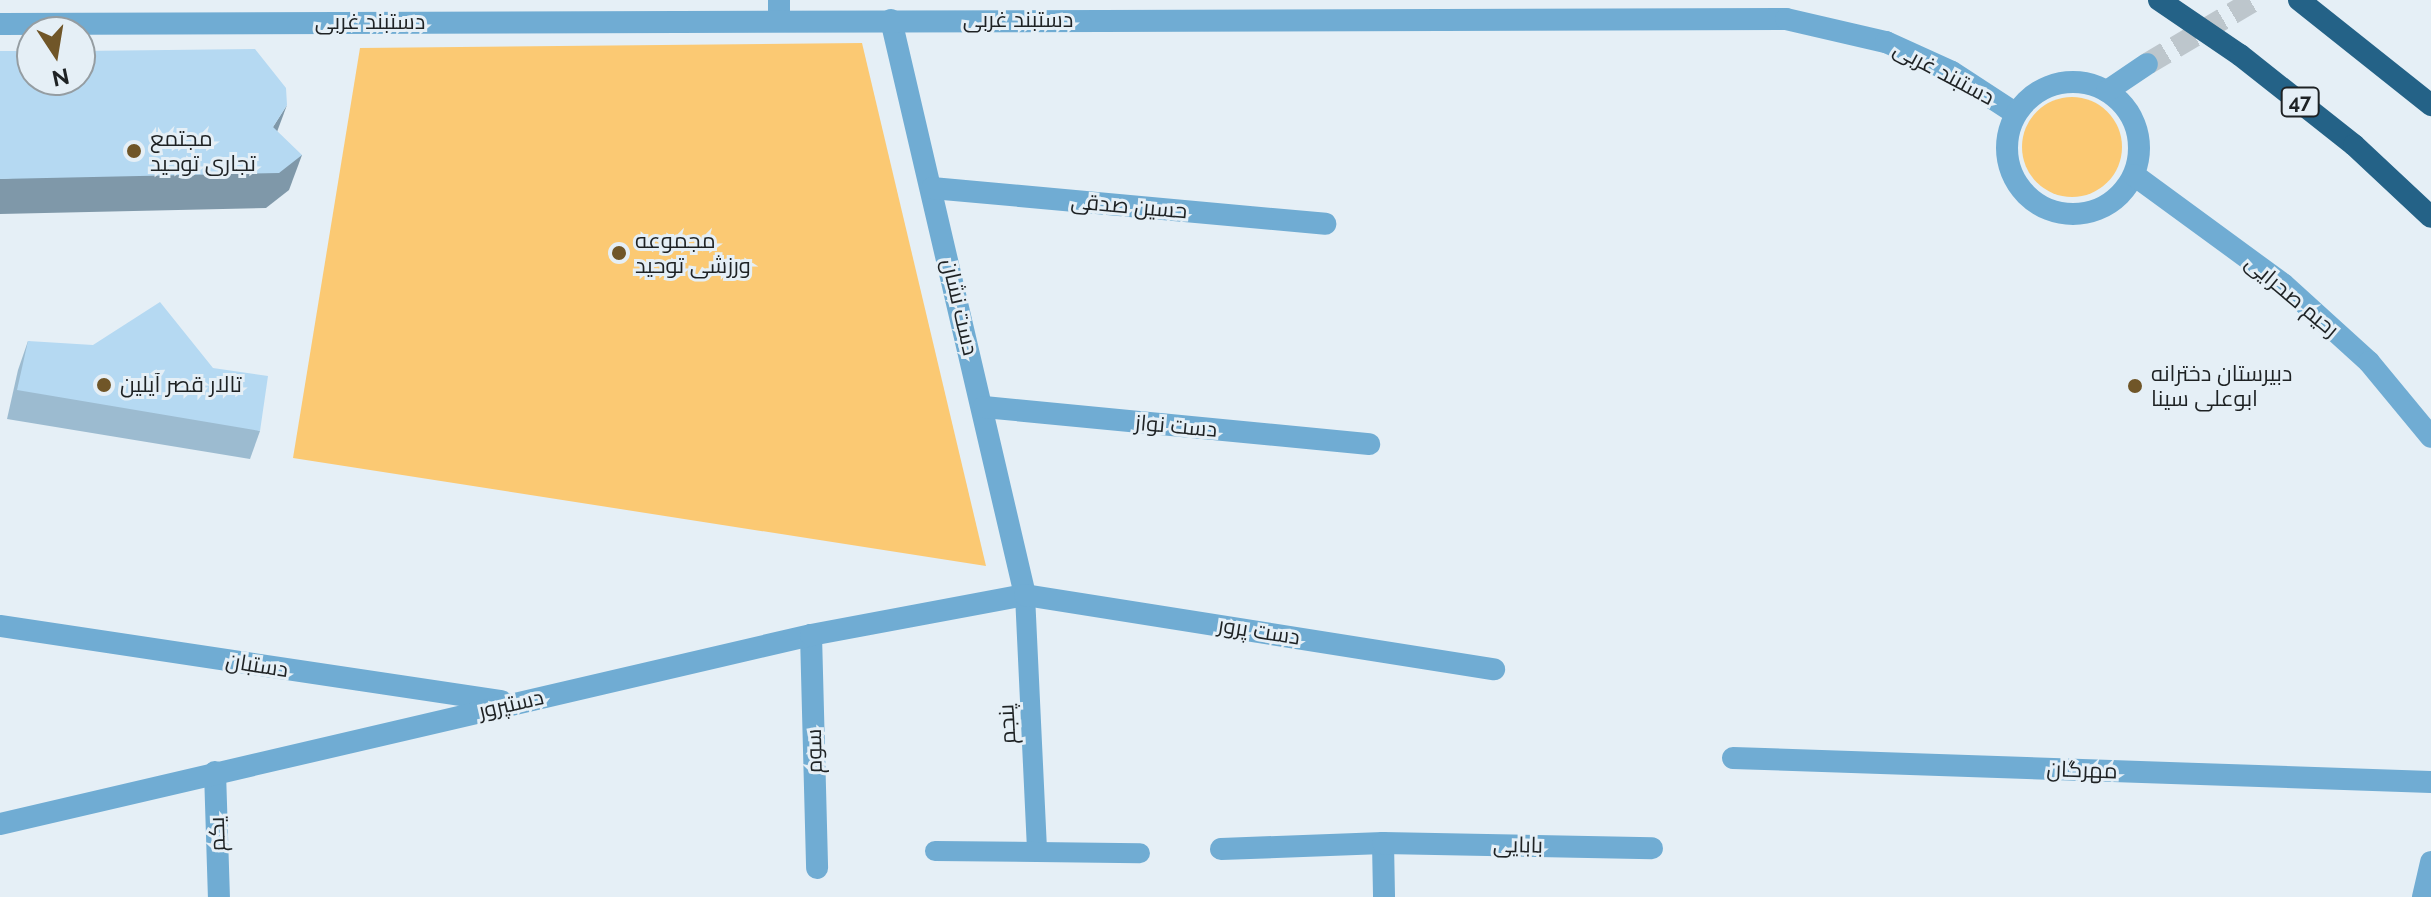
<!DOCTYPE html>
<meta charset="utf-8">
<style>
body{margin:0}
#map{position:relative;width:2431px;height:897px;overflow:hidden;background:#e5eff6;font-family:Raleway,Cairo,sans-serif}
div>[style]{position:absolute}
.green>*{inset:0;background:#fbc973}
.round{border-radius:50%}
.minor-tunnel>*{height:22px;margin-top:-11px;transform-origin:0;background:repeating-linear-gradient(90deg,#bdc6cc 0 22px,transparent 0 33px)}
.service>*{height:20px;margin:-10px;padding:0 10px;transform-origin:10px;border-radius:10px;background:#70acd3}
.minor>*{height:22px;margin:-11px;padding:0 11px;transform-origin:11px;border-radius:11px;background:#70acd3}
.minor>.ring{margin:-11px;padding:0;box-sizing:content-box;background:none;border:22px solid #70acd3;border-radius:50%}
.trunk>*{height:22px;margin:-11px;padding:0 11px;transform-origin:11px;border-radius:11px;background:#246287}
.wall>*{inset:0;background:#9cbbd0}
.shaded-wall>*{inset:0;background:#7f98a9}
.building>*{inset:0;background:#b5d9f2}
.dots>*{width:22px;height:22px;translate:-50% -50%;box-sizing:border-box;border:4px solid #e5eff6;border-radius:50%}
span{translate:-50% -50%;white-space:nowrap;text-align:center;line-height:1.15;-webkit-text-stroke:6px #e5eff6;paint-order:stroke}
.shield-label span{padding:2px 6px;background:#e5eff6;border:2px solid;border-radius:6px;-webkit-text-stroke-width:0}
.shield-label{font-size:20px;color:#1e2224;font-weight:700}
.street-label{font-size:22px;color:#1e2224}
.poi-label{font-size:22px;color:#1e2224}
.left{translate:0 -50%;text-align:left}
.north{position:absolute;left:16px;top:16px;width:80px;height:80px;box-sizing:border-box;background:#e5eff6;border:2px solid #959da2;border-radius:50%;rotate:168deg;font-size:22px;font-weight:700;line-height:32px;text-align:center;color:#1e2224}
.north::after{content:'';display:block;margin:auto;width:28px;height:36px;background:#705628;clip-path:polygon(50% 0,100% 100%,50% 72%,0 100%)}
</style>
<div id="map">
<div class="green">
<div style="clip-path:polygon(862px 43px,986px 566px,293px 458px,360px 48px)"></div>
<div class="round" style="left:2022px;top:97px;width:100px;height:100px"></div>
</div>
<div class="minor-tunnel">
<div style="left:2147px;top:64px;width:126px;rotate:-30.7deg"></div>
</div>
<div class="service">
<div style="left:1025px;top:595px;width:256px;rotate:87.3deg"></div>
<div style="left:935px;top:851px;width:205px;rotate:0.6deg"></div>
</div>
<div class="minor">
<div style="left:891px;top:20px;width:590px;rotate:76.88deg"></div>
<div style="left:779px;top:21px;width:21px;rotate:-90deg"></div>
<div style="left:0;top:24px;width:1786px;rotate:-0.16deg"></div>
<div style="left:1786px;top:19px;width:103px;rotate:13deg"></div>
<div style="left:1886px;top:42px;width:72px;rotate:24.4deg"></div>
<div style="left:1952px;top:72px;width:75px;rotate:33.1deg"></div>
<div class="ring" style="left:2007px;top:82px;width:110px;height:110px"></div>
<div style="left:2107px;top:91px;width:48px;rotate:-34deg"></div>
<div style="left:2134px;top:175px;width:185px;rotate:36.2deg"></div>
<div style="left:2283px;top:284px;width:116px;rotate:42.2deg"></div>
<div style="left:2369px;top:362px;width:97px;rotate:50.4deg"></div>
<div style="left:932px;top:188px;width:395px;rotate:5.2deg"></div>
<div style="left:984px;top:407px;width:387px;rotate:5.5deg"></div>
<div style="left:0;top:626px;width:507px;rotate:8.51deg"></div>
<div style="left:811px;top:635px;width:233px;rotate:88.5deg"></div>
<div style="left:1733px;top:758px;width:698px;rotate:1.97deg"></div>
<div style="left:215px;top:772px;width:125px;rotate:88.2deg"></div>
<div style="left:0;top:824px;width:833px;rotate:-13.12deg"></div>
<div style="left:811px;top:635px;width:218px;rotate:-10.6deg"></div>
<div style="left:1025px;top:595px;width:475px;rotate:9deg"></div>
<div style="left:1383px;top:843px;width:54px;rotate:88.9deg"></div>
<div style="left:1221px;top:849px;width:162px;rotate:-2.1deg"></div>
<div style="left:1383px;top:843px;width:269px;rotate:1.1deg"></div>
<div style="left:2423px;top:897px;width:36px;rotate:-77deg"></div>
</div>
<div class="trunk">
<div style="left:2159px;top:0;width:98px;rotate:34.2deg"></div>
<div style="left:2240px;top:55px;width:145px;rotate:38.3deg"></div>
<div style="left:2354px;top:145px;width:105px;rotate:43.1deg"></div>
<div style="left:2299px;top:0;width:169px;rotate:38.5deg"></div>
</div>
<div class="wall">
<div style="clip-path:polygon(28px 341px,260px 431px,250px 459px,7px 419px,18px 370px)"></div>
</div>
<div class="shaded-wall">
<div style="clip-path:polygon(287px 105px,274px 140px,273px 127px)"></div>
<div style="clip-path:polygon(302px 155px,289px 190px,266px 208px,0 214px,0 179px)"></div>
</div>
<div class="building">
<div style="clip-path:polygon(255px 49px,286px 88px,287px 105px,273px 127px,302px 155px,279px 173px,0 179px,0 51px,32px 51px,32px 80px,80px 80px,80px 51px)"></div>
<div style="clip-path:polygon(160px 302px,213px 368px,268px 376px,260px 431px,17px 390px,28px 341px,93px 345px)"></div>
</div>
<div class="dots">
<div style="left:134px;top:151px;background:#705628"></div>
<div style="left:619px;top:253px;background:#705628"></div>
<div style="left:104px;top:385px;background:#705628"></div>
<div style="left:2135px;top:386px;background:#705628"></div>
</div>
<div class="shield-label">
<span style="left:2300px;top:102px">47</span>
</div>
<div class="street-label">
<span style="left:1018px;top:20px">دستبند غربی</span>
<span style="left:370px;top:22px">دستبند غربی</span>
<span style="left:1944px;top:73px;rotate:28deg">دستبند غربی</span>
<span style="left:1129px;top:206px;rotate:5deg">حسین صدقی</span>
<span style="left:2292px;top:296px;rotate:40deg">رحیم صحرایی</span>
<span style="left:960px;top:307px;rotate:77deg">دست نشان</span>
<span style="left:1176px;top:426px;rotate:5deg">دست نواز</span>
<span style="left:1259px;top:631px;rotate:9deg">دست پرور</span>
<span style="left:257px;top:665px;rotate:9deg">دستبان</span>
<span style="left:511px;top:704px;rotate:-13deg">دستپرور</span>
<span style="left:1007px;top:724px;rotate:-93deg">پنجم</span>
<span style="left:814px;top:751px;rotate:-91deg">سوم</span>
<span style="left:2082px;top:770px;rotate:2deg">مهرگان</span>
<span style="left:217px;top:834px;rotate:-92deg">یکم</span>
<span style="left:1518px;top:845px;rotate:1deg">بابایی</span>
</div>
<div class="poi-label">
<span class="left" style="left:150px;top:151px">مجتمع<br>تجاری توحید</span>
<span class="left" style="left:635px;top:253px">مجموعه<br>ورزشی توحید</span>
<span class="left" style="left:2151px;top:386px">دبیرستان دخترانه<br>ابوعلی سینا</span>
<span class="left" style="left:120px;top:385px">تالار قصر آیلین</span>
</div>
<div class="north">N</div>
</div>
